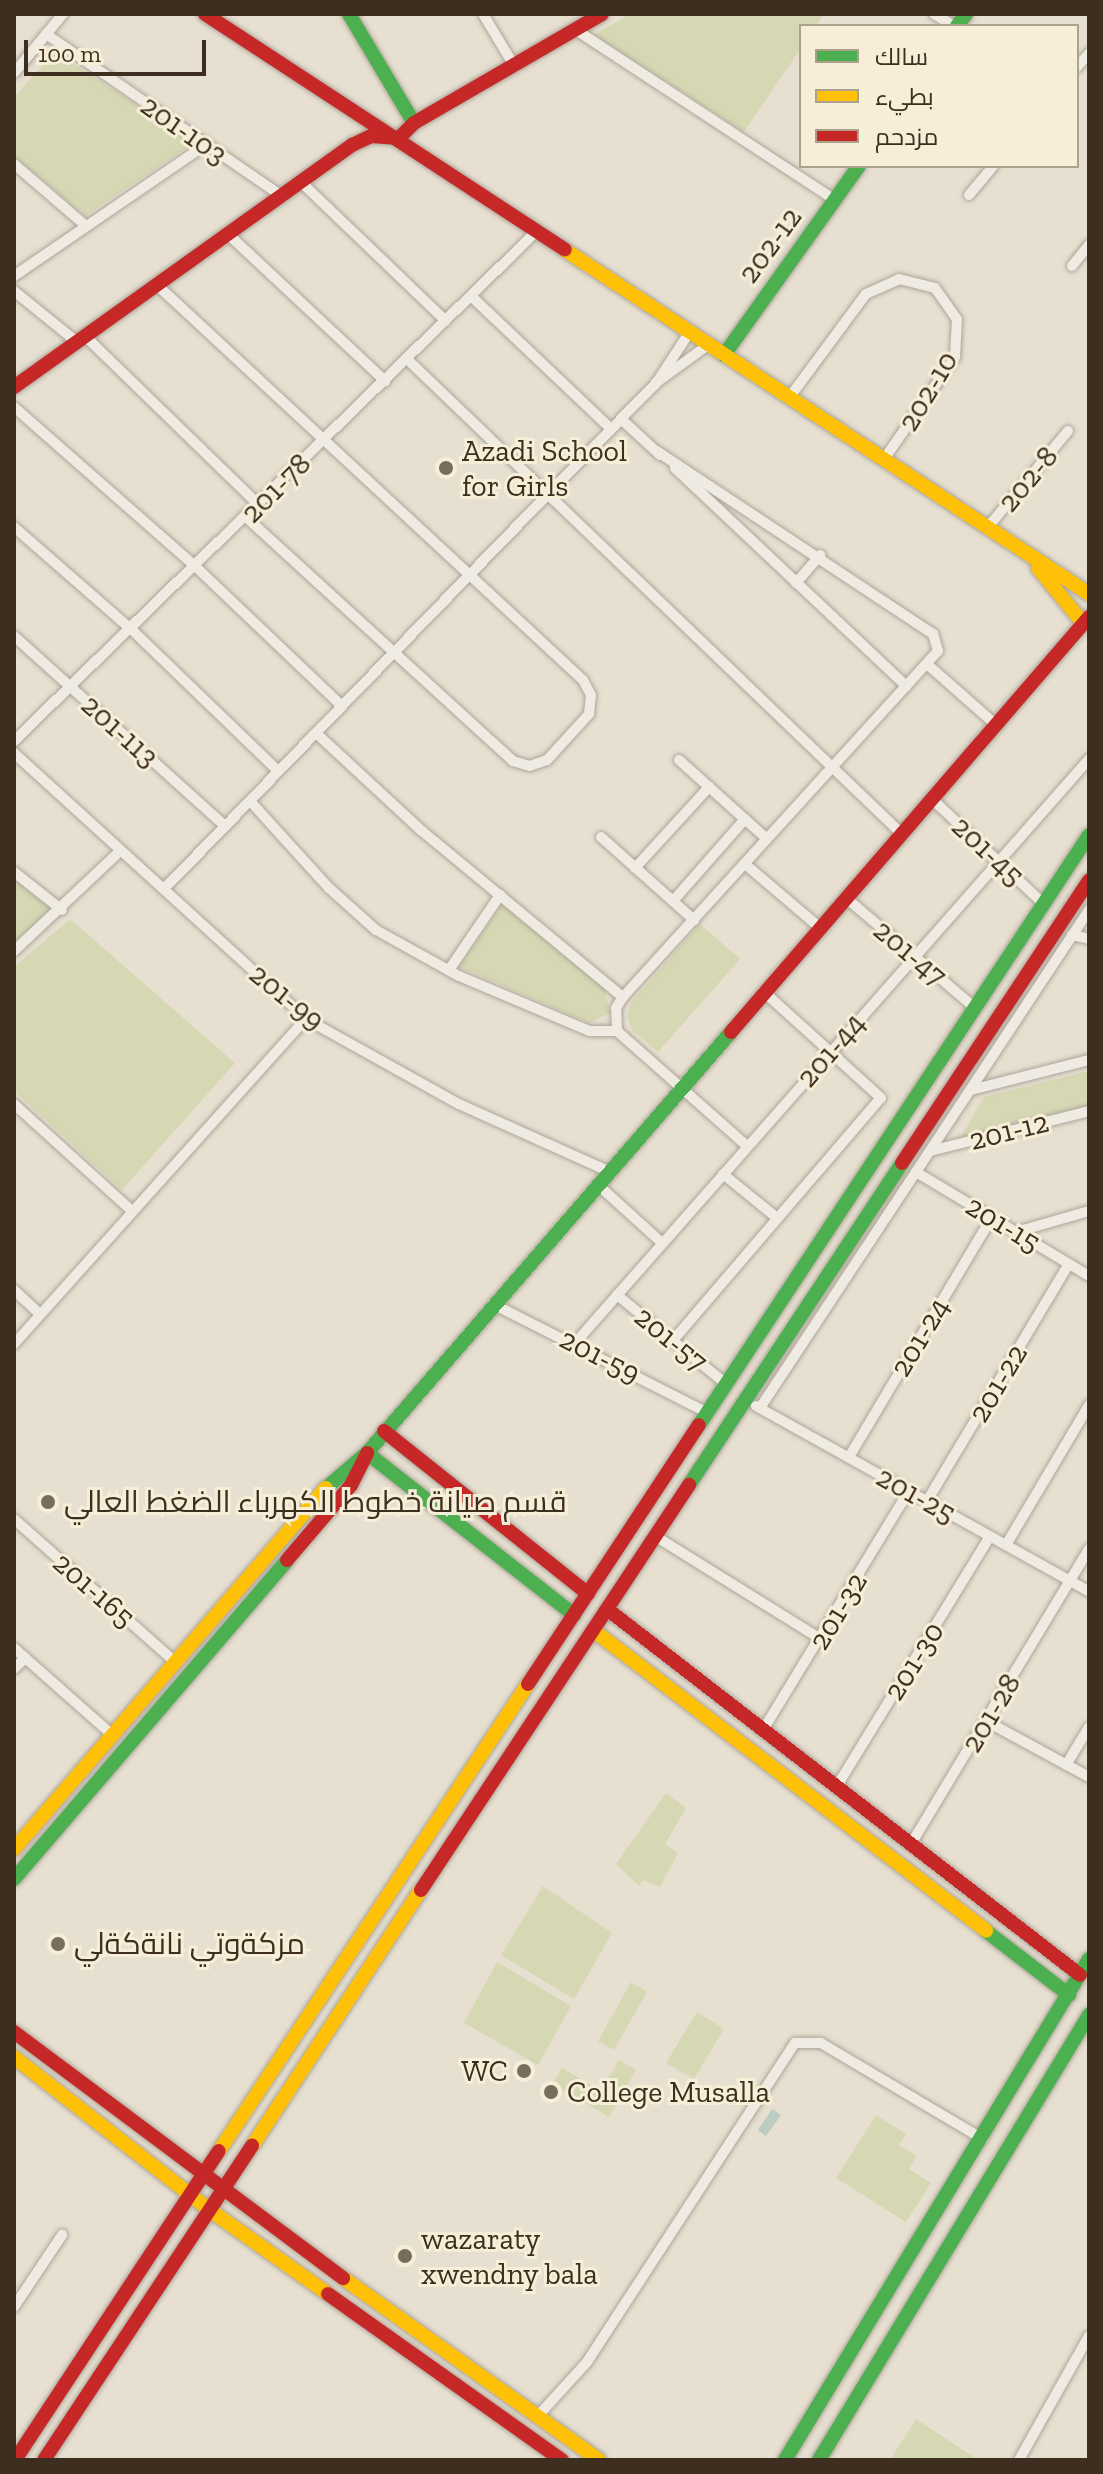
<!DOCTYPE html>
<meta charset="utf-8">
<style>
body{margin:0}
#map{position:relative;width:1103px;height:2474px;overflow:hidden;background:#e7e0d1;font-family:"Zilla Slab",Cairo,serif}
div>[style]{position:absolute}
.green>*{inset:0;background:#d6d7b3}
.water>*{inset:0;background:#bcccc2}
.roads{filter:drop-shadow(0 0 2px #ada599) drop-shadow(0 0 2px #ada599)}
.street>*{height:10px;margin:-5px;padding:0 5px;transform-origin:5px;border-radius:5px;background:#efebe3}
.fast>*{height:14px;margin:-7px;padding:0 7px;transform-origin:7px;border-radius:7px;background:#4caf50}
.slow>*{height:14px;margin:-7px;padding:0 7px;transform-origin:7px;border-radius:7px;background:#ffc107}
.jam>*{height:14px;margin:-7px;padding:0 7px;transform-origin:7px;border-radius:7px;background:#c62828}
.dots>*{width:22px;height:22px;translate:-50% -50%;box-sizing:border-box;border:4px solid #f7eed8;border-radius:50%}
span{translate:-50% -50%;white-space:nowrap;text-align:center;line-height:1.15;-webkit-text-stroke:6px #f7eed8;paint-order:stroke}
.street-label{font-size:30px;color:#3d2e20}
.poi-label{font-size:30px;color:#3d2e20}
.left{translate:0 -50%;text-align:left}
.right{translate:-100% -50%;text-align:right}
.frame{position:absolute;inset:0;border:16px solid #3d2e20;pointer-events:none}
.legend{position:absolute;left:799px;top:24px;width:280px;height:144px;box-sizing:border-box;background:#f7eed8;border:2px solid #ada18e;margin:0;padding:10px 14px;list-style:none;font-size:24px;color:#3d2e20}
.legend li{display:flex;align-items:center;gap:16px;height:40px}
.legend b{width:40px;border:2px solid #ada18e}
.scale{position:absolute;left:24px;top:40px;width:182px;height:36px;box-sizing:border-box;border:4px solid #3d2e20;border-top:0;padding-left:10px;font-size:24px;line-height:28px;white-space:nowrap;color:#3d2e20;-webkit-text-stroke:6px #f7eed8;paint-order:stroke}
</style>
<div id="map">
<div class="green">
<div style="clip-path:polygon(630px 14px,824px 14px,816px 26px,801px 26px,801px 48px,744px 132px,594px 35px)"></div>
<div style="clip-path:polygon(54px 52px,195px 142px,85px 216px,14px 156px,14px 98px)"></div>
<div style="clip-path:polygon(14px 875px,59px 910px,14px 947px)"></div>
<div style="clip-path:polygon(502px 904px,604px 985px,610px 1013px,590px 1023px,459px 967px)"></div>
<div style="clip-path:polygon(70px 919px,235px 1063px,122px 1190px,14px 1091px,14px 967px)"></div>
<div style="clip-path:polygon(700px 924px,740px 959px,658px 1052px,632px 1030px,627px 1016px,632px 1001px)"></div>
<div style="clip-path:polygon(1089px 1071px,1089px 1107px,958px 1141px,984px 1097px)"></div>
<div style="clip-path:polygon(666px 1793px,686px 1808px,665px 1844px,678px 1853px,660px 1887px,643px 1880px,639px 1886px,616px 1864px)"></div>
<div style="clip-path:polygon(543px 1886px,612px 1933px,574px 1999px,501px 1955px)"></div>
<div style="clip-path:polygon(497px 1962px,571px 2006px,538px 2065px,464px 2023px)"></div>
<div style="clip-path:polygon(631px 1982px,647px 1992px,614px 2050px,598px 2041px)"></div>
<div style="clip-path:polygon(697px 2012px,724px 2029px,694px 2079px,666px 2063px)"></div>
<div style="clip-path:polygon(619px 2060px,636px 2070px,609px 2117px,552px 2084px,562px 2068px,601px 2091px)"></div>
<div style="clip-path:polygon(876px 2115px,906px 2134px,899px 2145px,917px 2156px,909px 2169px,931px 2183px,906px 2222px,836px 2178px)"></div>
<div style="clip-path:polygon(916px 2419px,978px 2460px,890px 2460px)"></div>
</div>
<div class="water">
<div style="clip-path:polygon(772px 2109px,781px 2115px,766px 2136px,758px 2130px)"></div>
</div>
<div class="roads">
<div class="street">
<div style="left:483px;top:14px;width:62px;rotate:58.9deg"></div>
<div style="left:934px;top:14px;width:23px;rotate:31deg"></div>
<div style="left:576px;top:30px;width:310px;rotate:33.3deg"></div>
<div style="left:46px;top:34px;width:288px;rotate:34.5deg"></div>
<div style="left:1077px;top:67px;width:18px;rotate:-49deg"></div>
<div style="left:14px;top:73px;width:77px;rotate:-50.3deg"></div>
<div style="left:14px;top:164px;width:95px;rotate:40.7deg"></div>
<div style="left:302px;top:183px;width:199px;rotate:43.8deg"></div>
<div style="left:969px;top:195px;width:38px;rotate:-50deg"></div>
<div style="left:229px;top:235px;width:214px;rotate:43.1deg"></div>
<div style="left:1072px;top:266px;width:27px;rotate:-51deg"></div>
<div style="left:14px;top:276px;width:232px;rotate:-34.4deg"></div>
<div style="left:157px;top:285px;width:581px;rotate:42.84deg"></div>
<div style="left:583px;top:680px;width:17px;rotate:62deg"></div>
<div style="left:591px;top:695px;width:19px;rotate:96deg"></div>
<div style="left:589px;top:714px;width:62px;rotate:132.4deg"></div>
<div style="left:547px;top:760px;width:18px;rotate:161deg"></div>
<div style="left:530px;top:766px;width:18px;rotate:-164deg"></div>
<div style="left:513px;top:761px;width:362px;rotate:-137.6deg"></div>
<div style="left:14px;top:291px;width:81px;rotate:39deg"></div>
<div style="left:471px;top:296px;width:193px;rotate:43.5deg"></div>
<div style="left:85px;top:336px;width:243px;rotate:44.2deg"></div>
<div style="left:407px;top:359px;width:685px;rotate:43.82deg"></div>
<div style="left:657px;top:382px;width:63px;rotate:-36deg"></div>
<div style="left:789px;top:398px;width:129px;rotate:-53.5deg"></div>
<div style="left:866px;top:294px;width:36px;rotate:-24deg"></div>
<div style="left:899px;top:279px;width:37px;rotate:14deg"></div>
<div style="left:935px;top:288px;width:38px;rotate:55deg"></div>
<div style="left:957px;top:319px;width:38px;rotate:93deg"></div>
<div style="left:955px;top:357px;width:124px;rotate:124.8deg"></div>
<div style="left:14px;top:407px;width:242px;rotate:41.3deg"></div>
<div style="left:196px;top:567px;width:202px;rotate:43.6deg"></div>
<div style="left:621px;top:419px;width:53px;rotate:42.7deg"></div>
<div style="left:675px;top:468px;width:318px;rotate:43.3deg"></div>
<div style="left:14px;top:527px;width:155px;rotate:41.1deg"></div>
<div style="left:131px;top:629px;width:204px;rotate:44deg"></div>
<div style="left:988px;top:527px;width:125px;rotate:-50.2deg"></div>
<div style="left:796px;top:583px;width:37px;rotate:-49deg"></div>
<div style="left:14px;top:636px;width:284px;rotate:42deg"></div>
<div style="left:927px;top:664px;width:91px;rotate:41.4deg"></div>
<div style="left:316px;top:733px;width:144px;rotate:42.8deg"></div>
<div style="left:422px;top:831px;width:261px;rotate:39.6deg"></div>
<div style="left:14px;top:741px;width:729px;rotate:-44.28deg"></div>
<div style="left:14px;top:753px;width:395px;rotate:42.3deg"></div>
<div style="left:306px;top:1019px;width:175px;rotate:29.1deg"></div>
<div style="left:459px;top:1104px;width:163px;rotate:24.2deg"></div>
<div style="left:679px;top:760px;width:118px;rotate:41.9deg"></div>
<div style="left:931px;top:798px;width:155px;rotate:43.2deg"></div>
<div style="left:250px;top:801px;width:118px;rotate:47.8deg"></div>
<div style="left:329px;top:888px;width:63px;rotate:41.8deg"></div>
<div style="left:376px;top:930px;width:95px;rotate:29deg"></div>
<div style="left:459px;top:976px;width:142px;rotate:22.8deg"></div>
<div style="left:590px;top:1031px;width:27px"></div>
<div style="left:617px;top:1031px;width:174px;rotate:41.5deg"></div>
<div style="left:601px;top:837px;width:125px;rotate:41.7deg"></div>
<div style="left:745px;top:864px;width:97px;rotate:40.4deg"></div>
<div style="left:635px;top:868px;width:110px;rotate:-47.6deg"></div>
<div style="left:14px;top:872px;width:61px;rotate:38.4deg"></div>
<div style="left:164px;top:889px;width:707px;rotate:-45.8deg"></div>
<div style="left:657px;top:382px;width:59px;rotate:-56.9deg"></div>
<div style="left:845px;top:897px;width:171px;rotate:40.5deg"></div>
<div style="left:673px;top:901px;width:109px;rotate:-48.7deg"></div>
<div style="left:1072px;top:935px;width:17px;rotate:13deg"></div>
<div style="left:14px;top:951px;width:147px;rotate:-43.3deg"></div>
<div style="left:449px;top:970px;width:91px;rotate:-55.8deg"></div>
<div style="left:617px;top:1031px;width:23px;rotate:-92deg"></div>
<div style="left:616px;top:1008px;width:13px;rotate:-58deg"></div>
<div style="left:623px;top:997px;width:468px;rotate:-47.7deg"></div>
<div style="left:938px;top:651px;width:18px;rotate:-106deg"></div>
<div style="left:933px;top:634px;width:332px;rotate:-146.5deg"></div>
<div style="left:971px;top:1090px;width:122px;rotate:-14.3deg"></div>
<div style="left:14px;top:1104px;width:159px;rotate:42.2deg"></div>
<div style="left:930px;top:1151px;width:164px;rotate:-14.1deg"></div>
<div style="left:916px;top:1172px;width:202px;rotate:31deg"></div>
<div style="left:723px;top:1174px;width:70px;rotate:39.2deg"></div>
<div style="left:597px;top:1184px;width:88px;rotate:42.2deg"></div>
<div style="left:1016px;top:1232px;width:76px;rotate:-16deg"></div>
<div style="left:14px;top:1290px;width:35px;rotate:43deg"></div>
<div style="left:617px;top:1295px;width:139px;rotate:39.2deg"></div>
<div style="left:493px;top:1304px;width:239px;rotate:26.9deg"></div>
<div style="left:675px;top:1338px;width:316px;rotate:-49.4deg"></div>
<div style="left:881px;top:1098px;width:159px;rotate:-137.8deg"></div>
<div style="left:576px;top:1342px;width:777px;rotate:-48.65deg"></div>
<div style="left:14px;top:1344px;width:437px;rotate:-48.1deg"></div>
<div style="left:756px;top:1406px;width:381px;rotate:29.1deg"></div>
<div style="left:760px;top:1408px;width:597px;rotate:-56.55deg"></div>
<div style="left:849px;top:1457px;width:279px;rotate:-59.2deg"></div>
<div style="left:927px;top:1501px;width:276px;rotate:-59.1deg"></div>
<div style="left:14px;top:1519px;width:214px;rotate:41.6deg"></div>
<div style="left:655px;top:1536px;width:197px;rotate:31.9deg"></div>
<div style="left:1006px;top:1545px;width:163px;rotate:-59.3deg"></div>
<div style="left:14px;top:1648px;width:128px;rotate:41.5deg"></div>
<div style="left:14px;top:1669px;width:16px;rotate:-45deg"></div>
<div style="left:986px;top:1721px;width:117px;rotate:28.5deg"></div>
<div style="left:763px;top:1730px;width:280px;rotate:-58.6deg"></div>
<div style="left:1066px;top:1765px;width:44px;rotate:-58.8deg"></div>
<div style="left:837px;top:1786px;width:293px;rotate:-58.5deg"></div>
<div style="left:911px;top:1844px;width:345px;rotate:-58.9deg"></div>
<div style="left:14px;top:2307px;width:87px;rotate:-56.3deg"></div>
<div style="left:537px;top:2417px;width:74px;rotate:-47.7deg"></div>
<div style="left:587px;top:2362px;width:381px;rotate:-56.9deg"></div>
<div style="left:795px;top:2043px;width:26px"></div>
<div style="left:821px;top:2043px;width:188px;rotate:30.7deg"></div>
<div style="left:1019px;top:2460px;width:142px;rotate:-60.6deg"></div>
</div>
<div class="fast">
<div style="left:349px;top:14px;width:127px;rotate:59.2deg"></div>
<div style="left:957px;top:26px;width:15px;rotate:-53deg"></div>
<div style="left:724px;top:355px;width:232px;rotate:-54.5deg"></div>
<div style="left:699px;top:1425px;width:707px;rotate:-56.53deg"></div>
<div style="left:367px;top:1453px;width:263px;rotate:38deg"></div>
<div style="left:689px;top:1485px;width:386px;rotate:-56.5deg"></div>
<div style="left:326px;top:1488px;width:54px;rotate:-40.5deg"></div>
<div style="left:367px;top:1453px;width:557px;rotate:-49.15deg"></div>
<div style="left:14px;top:1879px;width:420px;rotate:-49.4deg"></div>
<div style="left:986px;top:1931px;width:105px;rotate:37.6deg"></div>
<div style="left:785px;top:2460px;width:586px;rotate:-58.75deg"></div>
<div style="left:819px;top:2460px;width:521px;rotate:-58.75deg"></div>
</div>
<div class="slow">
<div style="left:565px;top:250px;width:627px;rotate:33.28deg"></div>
<div style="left:1038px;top:568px;width:71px;rotate:50.7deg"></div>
<div style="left:593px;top:1630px;width:495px;rotate:37.4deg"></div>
<div style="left:14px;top:1849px;width:477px;rotate:-49.2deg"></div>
<div style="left:14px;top:2057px;width:245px;rotate:38deg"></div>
<div style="left:207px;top:2208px;width:148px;rotate:35.4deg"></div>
<div style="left:252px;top:2146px;width:307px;rotate:-56.6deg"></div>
<div style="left:219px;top:2151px;width:560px;rotate:-56.51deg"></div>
<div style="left:343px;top:2278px;width:314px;rotate:35.4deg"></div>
</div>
<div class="jam">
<div style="left:205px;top:14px;width:430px;rotate:33.2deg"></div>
<div style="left:14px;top:387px;width:416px;rotate:-35.6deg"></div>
<div style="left:352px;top:145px;width:21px;rotate:-25deg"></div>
<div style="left:371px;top:136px;width:28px;rotate:4deg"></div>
<div style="left:399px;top:138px;width:21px;rotate:-45deg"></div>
<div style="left:414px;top:123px;width:217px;rotate:-30.1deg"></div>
<div style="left:731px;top:1032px;width:548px;rotate:-49.22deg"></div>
<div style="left:902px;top:1163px;width:339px;rotate:-56.5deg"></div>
<div style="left:384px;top:1431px;width:261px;rotate:38.6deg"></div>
<div style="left:287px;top:1560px;width:99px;rotate:-49.5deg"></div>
<div style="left:351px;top:1485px;width:36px;rotate:-63deg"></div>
<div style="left:607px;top:1609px;width:598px;rotate:37.73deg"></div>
<div style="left:528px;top:1684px;width:310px;rotate:-56.6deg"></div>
<div style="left:421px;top:1890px;width:486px;rotate:-56.5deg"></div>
<div style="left:14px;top:2032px;width:411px;rotate:36.8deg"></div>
<div style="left:328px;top:2294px;width:287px;rotate:35.4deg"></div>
<div style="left:15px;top:2460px;width:370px;rotate:-56.6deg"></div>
<div style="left:44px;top:2460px;width:377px;rotate:-56.5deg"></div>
</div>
</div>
<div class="dots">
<div style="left:446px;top:468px;background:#786c5e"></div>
<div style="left:48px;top:1502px;background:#786c5e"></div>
<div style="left:58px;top:1944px;background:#786c5e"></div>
<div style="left:524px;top:2071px;background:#786c5e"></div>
<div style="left:551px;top:2092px;background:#786c5e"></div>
<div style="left:405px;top:2256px;background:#786c5e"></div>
</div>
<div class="street-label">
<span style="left:184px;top:130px;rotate:35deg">201-103</span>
<span style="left:770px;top:245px;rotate:-54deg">202-12</span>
<span style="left:928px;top:391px;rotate:-59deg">202-10</span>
<span style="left:1028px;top:479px;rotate:-50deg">202-8</span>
<span style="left:276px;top:488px;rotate:-45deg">201-78</span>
<span style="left:120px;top:731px;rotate:42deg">201-113</span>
<span style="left:988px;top:851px;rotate:43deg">201-45</span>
<span style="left:910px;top:953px;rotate:40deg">201-47</span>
<span style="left:287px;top:997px;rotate:39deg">201-99</span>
<span style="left:831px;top:1050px;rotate:-49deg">201-44</span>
<span style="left:1009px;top:1131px;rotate:-14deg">201-12</span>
<span style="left:1003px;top:1224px;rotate:31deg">201-15</span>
<span style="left:920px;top:1337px;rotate:-59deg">201-24</span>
<span style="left:671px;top:1339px;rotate:39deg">201-57</span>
<span style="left:600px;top:1356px;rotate:27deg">201-59</span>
<span style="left:998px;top:1383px;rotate:-59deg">201-22</span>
<span style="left:916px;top:1495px;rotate:29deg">201-25</span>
<span style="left:94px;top:1590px;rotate:41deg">201-165</span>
<span style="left:838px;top:1611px;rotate:-59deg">201-32</span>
<span style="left:914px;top:1661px;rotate:-58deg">201-30</span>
<span style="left:991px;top:1713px;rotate:-59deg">201-28</span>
</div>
<div class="poi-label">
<span class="left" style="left:462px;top:468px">Azadi School<br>for Girls</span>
<span class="left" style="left:64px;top:1502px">قسم صيانة خطوط الكهرباء الضغط العالي</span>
<span class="left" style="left:74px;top:1944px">مزكةوتي نانةكةلي</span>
<span class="right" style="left:508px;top:2071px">WC</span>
<span class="left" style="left:567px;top:2092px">College Musalla</span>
<span class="left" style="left:421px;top:2256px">wazaraty<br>xwendny bala</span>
</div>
<div class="frame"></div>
<ul class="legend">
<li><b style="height:10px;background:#4caf50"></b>سالك</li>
<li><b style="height:10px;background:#ffc107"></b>بطيء</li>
<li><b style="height:10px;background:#c62828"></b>مزدحم</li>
</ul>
<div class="scale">100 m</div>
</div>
